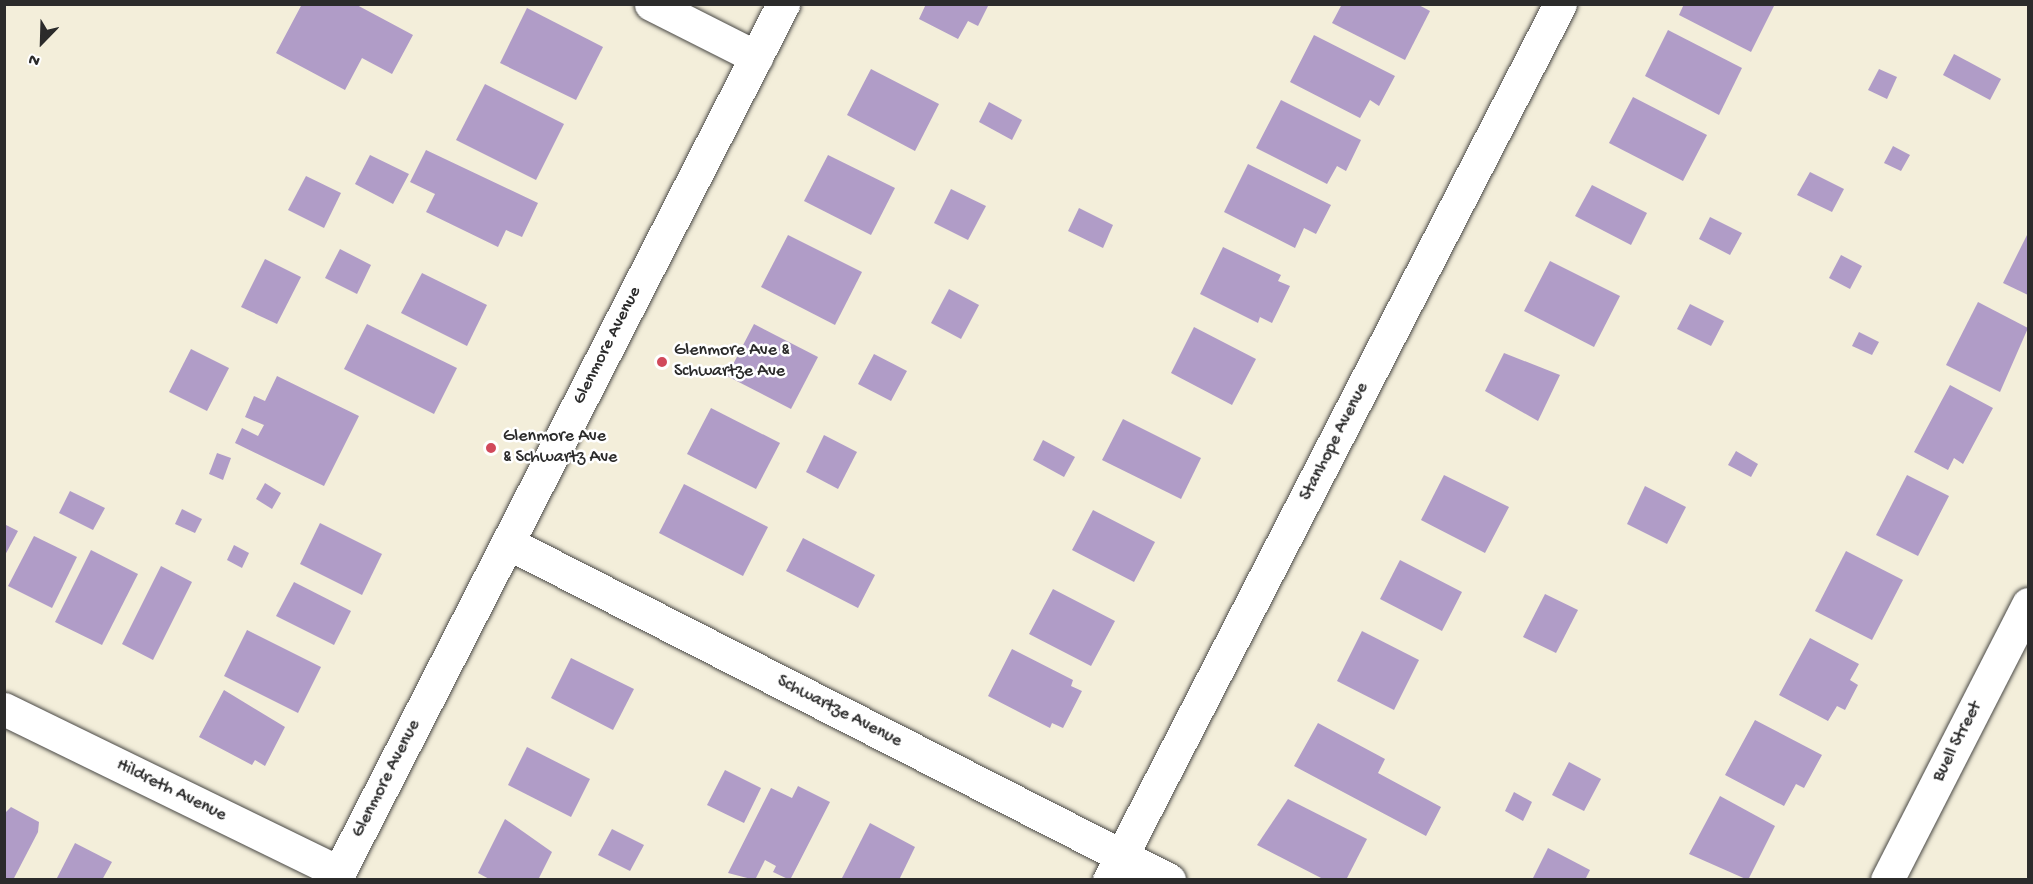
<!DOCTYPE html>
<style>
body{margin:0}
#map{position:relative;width:2033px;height:884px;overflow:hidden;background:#f3eeda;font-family:"Gochi Hand",sans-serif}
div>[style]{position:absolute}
.building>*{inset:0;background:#b09cc7}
.roads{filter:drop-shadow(0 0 2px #494845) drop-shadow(0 0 2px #494845)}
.minor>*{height:33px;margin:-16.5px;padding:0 16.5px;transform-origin:16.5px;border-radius:16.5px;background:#fff}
.tertiary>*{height:33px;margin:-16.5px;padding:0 16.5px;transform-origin:16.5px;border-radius:16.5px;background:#fff}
.dots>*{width:16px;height:16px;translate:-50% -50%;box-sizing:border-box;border:3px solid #fff;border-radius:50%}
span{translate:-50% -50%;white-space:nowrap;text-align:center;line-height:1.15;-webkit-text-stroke:5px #fff;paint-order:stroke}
.street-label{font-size:18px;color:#2b2b2b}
.poi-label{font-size:18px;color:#2b2b2b}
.left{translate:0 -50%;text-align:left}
.frame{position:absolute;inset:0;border:6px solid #2b2b2b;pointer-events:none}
.north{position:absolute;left:12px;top:12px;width:60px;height:60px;-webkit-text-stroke:4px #fff;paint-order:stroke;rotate:203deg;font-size:16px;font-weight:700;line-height:24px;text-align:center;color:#2b2b2b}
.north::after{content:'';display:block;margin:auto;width:21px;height:27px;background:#2b2b2b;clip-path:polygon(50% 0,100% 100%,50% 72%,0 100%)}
</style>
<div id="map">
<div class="building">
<div style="clip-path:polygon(302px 4px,355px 4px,413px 35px,392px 74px,362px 58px,345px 90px,276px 53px)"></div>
<div style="clip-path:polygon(926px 4px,989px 4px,978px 26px,968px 21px,958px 39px,919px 19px)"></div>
<div style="clip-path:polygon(1342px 4px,1417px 4px,1430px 11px,1405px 60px,1332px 23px)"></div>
<div style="clip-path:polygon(1684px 4px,1775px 4px,1751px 52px,1679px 15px)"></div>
<div style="clip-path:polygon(527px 8px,603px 47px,576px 100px,500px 63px)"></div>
<div style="clip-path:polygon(1668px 30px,1742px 68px,1719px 115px,1645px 76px)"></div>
<div style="clip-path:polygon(1314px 35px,1395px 76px,1379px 106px,1370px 100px,1360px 118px,1290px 82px)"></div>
<div style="clip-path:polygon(1954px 54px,2001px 79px,1990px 100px,1943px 75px)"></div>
<div style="clip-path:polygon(871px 69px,939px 104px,915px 151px,847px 115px)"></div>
<div style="clip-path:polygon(1879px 69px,1897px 77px,1887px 99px,1868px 90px)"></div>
<div style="clip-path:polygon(485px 84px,564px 124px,536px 180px,456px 140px)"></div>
<div style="clip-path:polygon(1633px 97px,1707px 135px,1683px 181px,1609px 143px)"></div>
<div style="clip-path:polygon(1281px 100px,1361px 140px,1346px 171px,1337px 166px,1327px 184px,1256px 148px)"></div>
<div style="clip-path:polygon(989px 102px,1022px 120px,1012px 140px,979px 122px)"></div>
<div style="clip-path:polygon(1893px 146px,1910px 155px,1901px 171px,1884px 163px)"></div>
<div style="clip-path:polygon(426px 150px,538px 203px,522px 237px,506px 230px,498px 247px,426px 212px,435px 194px,410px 182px)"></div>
<div style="clip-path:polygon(370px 155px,409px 174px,393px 204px,355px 184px)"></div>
<div style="clip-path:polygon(828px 155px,895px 188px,871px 235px,804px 201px)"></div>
<div style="clip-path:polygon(1248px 164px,1331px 205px,1316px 234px,1304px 228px,1295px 248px,1224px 212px)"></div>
<div style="clip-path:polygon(1810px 172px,1844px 189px,1832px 212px,1797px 195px)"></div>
<div style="clip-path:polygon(306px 176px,341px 193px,324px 228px,288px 210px)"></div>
<div style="clip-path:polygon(1592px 185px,1647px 213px,1631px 245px,1575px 216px)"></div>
<div style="clip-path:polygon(951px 189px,986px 206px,968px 240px,934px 223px)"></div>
<div style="clip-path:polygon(1079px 208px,1113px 225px,1103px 248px,1068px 231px)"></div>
<div style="clip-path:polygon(1710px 217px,1742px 233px,1730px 255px,1699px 239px)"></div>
<div style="clip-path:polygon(2028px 233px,2028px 295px,2003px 283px)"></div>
<div style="clip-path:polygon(788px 235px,862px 272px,835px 325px,761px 287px)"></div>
<div style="clip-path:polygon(1223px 247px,1281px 275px,1278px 281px,1290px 286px,1272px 323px,1260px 317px,1258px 323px,1200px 294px)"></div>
<div style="clip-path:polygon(340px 249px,371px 265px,357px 294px,325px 278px)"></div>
<div style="clip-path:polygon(1841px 255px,1862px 266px,1850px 289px,1829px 278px)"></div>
<div style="clip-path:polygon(265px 259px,301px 277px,277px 324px,241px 307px)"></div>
<div style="clip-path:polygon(1550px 261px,1620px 296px,1594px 347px,1524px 311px)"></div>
<div style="clip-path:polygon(422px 273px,487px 305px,467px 346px,401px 313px)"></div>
<div style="clip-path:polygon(949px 289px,979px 305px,961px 339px,931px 323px)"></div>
<div style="clip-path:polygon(1978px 302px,2028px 328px,2000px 392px,1946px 365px)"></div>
<div style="clip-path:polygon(1690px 304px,1724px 321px,1711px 346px,1677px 329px)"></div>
<div style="clip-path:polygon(367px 324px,457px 368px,434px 414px,344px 369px)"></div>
<div style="clip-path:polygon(754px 324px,818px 357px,791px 409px,727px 376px)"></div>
<div style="clip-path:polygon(1194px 327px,1256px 359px,1232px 405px,1171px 373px)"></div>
<div style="clip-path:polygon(1859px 332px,1879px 342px,1872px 355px,1852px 346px)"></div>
<div style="clip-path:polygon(191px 349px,229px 368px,207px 411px,169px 392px)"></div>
<div style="clip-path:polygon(1504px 353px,1560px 375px,1538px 421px,1485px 391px)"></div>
<div style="clip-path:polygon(874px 354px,907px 371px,891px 401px,858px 384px)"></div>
<div style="clip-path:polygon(277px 376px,359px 416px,324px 486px,235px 443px,242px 428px,258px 436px,264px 425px,245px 417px,254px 396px,265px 401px)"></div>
<div style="clip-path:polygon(1950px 385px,1993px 408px,1963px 464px,1954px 458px,1948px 470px,1914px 452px)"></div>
<div style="clip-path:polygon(711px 408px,780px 443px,756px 489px,687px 454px)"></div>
<div style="clip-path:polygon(1123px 419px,1201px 458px,1181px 499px,1102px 460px)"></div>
<div style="clip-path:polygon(824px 435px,857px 452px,838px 489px,806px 472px)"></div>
<div style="clip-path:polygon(1043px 440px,1075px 457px,1064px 477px,1033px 460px)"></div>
<div style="clip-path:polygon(1736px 451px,1758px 464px,1751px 477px,1728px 465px)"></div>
<div style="clip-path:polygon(217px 453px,231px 458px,223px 480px,209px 474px)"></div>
<div style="clip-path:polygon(1444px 475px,1509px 507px,1485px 553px,1421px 520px)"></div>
<div style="clip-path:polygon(1907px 475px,1949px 496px,1918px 556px,1876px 535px)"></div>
<div style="clip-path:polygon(265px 483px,281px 493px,272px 509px,256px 499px)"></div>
<div style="clip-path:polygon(684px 484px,768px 527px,743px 576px,659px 533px)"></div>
<div style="clip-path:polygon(1645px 486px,1686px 507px,1667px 544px,1627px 524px)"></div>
<div style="clip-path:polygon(70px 491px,105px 508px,93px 530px,59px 513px)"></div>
<div style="clip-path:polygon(182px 509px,202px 519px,195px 533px,175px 524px)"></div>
<div style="clip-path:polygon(1093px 510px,1155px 542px,1134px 582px,1072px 550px)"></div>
<div style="clip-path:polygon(320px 523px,382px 554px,362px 595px,300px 564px)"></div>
<div style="clip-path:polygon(4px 524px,18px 531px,4px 557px)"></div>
<div style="clip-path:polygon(34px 536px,77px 557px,52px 608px,8px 586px)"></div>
<div style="clip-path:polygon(803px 538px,875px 575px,858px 608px,786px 571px)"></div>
<div style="clip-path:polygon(234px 545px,249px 553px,242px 568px,227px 560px)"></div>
<div style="clip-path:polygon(91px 550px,138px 574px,102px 645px,55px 622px)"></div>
<div style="clip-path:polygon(1846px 551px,1903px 580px,1872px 640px,1815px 611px)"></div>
<div style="clip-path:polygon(1400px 560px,1462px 592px,1442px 631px,1380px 599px)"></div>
<div style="clip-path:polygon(161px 566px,192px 582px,153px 660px,122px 644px)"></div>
<div style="clip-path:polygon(294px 582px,351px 611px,334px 645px,276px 616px)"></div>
<div style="clip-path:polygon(1053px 589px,1115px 621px,1091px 666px,1029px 634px)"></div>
<div style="clip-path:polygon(1545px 594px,1578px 610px,1556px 653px,1523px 637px)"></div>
<div style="clip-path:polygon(247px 630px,321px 667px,298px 713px,224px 676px)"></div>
<div style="clip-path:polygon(1362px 631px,1419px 660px,1394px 710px,1337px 681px)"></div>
<div style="clip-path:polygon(1810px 638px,1859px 664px,1850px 680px,1858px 685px,1845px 710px,1837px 706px,1828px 721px,1779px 695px)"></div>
<div style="clip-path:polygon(1012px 649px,1073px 680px,1071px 686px,1082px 691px,1063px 728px,1052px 723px,1050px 728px,988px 696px)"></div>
<div style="clip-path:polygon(571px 658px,634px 689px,613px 730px,551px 698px)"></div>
<div style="clip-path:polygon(224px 690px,285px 727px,265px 766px,255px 760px,252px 765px,199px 737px)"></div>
<div style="clip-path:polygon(1755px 720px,1822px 755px,1804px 788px,1796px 784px,1784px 806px,1725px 775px)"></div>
<div style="clip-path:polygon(1318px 723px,1385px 759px,1378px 773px,1441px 807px,1426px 836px,1294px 766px)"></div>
<div style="clip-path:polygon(527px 747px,590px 779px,571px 817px,508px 785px)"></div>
<div style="clip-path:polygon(1569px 762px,1601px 779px,1584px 811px,1552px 795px)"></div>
<div style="clip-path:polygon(725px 770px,761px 788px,744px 823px,707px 805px)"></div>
<div style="clip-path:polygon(798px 786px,830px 802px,790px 880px,773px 872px,776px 866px,765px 860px,755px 880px,728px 873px,771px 788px,792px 798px)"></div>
<div style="clip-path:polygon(1514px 792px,1532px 802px,1523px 821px,1505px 811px)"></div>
<div style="clip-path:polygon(1720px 796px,1775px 826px,1748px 880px,1689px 854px)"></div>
<div style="clip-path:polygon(1288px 799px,1367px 839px,1346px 880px,1325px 880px,1257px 845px)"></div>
<div style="clip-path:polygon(11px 807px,39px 822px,38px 832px,13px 880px,4px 880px,4px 814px)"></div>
<div style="clip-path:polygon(505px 819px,552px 852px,538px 880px,491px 880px,478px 873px)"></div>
<div style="clip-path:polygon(870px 823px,915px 847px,899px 880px,841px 880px)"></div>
<div style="clip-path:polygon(612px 829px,644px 845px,630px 871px,598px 855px)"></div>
<div style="clip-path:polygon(75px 843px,112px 862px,102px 880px,57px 878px)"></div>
<div style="clip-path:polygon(1548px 848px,1590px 870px,1585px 880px,1532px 880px)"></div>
</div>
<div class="roads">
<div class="minor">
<div style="left:651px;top:4px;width:118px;rotate:26.8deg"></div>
<div style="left:508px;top:543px;width:742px;rotate:27.01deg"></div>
<div style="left:4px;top:709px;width:372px;rotate:26deg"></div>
<div style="left:1109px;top:880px;width:985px;rotate:-62.76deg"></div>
<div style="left:1887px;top:880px;width:310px;rotate:-62.9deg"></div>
</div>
<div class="tertiary">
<div style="left:335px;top:880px;width:984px;rotate:-62.91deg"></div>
</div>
</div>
<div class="dots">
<div style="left:662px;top:362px;background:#d1495b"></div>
<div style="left:491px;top:448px;background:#d1495b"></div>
</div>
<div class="street-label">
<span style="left:608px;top:346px;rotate:-63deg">Glenmore Avenue</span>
<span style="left:1335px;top:442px;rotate:-63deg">Stanhope Avenue</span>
<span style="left:839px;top:712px;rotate:27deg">Schwartze Avenue</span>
<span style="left:1958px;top:742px;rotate:-63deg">Buell Street</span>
<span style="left:387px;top:779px;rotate:-63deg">Glenmore Avenue</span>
<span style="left:171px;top:791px;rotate:26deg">Hildreth Avenue</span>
</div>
<div class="poi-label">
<span class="left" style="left:674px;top:362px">Glenmore Ave &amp;<br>Schwartze Ave</span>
<span class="left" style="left:503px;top:448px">Glenmore Ave<br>&amp; Schwartz Ave</span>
</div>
<div class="frame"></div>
<div class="north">N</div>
</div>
